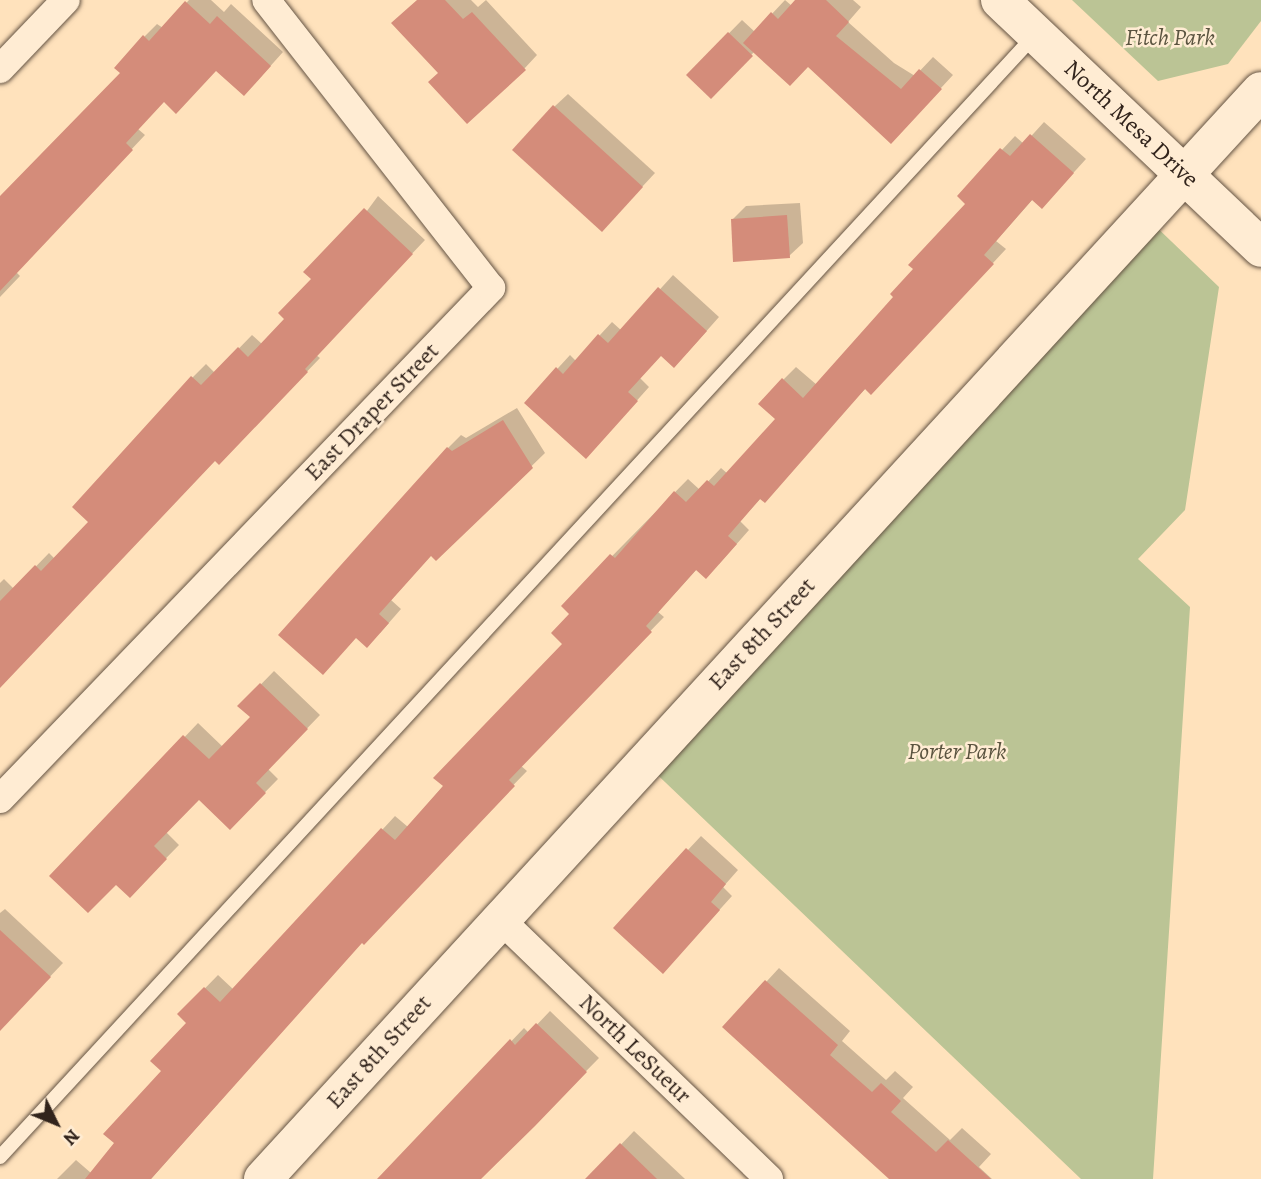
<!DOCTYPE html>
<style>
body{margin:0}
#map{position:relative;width:1261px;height:1179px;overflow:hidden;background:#ffe2bc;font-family:Alegreya,serif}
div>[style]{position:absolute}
.green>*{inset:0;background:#bbc495}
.shadow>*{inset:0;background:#0003}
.building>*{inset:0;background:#d48c7a}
.roads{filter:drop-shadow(0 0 2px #655444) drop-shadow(0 0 2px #655444)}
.lane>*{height:14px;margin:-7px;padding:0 7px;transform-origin:7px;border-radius:7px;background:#ffecd3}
.street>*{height:28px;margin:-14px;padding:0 14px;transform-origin:14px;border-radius:14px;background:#ffecd3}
.secondary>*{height:38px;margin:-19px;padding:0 19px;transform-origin:19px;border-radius:19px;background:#ffecd3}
span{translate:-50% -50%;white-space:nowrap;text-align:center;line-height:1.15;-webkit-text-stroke:5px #ffecd3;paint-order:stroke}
.park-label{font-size:24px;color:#5b5440;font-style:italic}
.street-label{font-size:24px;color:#32241c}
.north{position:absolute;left:21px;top:1088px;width:70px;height:70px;-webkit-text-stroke:5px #ffecd3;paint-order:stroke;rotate:133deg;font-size:19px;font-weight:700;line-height:28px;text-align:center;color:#32241c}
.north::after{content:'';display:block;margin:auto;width:24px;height:32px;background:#32241c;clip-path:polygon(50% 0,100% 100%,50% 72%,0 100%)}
</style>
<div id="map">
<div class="green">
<div style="clip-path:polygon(1072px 0,1261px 0,1261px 21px,1228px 64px,1158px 81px)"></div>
<div style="clip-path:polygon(1148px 219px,1219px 287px,1185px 510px,1138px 559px,1190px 607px,1153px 1179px,1081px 1179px,644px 762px)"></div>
</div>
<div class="shadow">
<div style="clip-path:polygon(189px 0,211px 0,224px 12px,231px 4px,283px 52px,257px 81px,216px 69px,164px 100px,138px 129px,145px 135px,16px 272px,20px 276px,0 297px,0 199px,122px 73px,144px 37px,157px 24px,163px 28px)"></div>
<div style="clip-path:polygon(418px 0,471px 0,478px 7px,486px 0,537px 55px,524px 69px,440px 73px)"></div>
<div style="clip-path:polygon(785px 0,792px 6px,797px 0,853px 0,861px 7px,848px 22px,894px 63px,915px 76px,933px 57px,953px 75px,904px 128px,809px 65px,755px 51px,711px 97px,688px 75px,742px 20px,755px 32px)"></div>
<div style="clip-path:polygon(568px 94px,655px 173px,615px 216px,554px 107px)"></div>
<div style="clip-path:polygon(1044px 122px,1086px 159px,1055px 193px,1033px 199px,996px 241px,1006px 249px,884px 380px,866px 388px,761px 498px,740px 521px,749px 530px,719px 564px,697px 569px,658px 612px,664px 617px,520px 765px,527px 771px,362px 941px,151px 1179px,57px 1179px,76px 1160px,91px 1173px,116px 1143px,164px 1071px,188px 1023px,180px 1014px,218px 975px,234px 990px,395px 816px,408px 827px,565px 644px,571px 614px,563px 606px,688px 479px,700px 490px,721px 468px,728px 474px,778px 418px,783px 380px,796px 367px,817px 385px,895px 297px,968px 204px,959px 196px,1015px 136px,1024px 144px)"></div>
<div style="clip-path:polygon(378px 196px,425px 240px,316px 355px,320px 358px,233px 449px,216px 459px,0 686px,0 583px,4px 579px,14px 589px,49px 553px,55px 559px,91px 522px,192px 378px,206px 364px,215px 373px,252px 335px,262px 344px,287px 319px)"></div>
<div style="clip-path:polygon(800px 203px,803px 243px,789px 256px,733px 219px,746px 206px)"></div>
<div style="clip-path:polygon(673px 275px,719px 317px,687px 353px,662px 354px,640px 378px,649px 387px,599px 443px,526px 403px,570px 355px,576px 361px,612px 322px,622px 331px)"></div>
<div style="clip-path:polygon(517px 408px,545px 453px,436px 559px,431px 555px,391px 600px,401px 609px,380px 633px,357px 636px,448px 448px,461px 435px,466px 438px)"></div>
<div style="clip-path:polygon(274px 671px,320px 715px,268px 769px,278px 779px,230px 828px,199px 798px,166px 832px,179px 845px,130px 895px,116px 883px,52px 876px,198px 723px,223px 747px,252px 717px,240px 706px)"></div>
<div style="clip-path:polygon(701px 836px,738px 870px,723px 887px,732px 896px,676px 958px,615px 928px)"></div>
<div style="clip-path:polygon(5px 909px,63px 963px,0 1029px,0 913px)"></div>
<div style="clip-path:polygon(779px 968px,850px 1031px,842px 1041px,886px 1080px,895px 1071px,913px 1087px,903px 1098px,950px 1140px,962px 1128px,991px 1154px,979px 1167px,992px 1179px,893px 1179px,725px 1027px)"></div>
<div style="clip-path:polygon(550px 1011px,599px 1058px,480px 1179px,380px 1179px,524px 1028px,529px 1033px)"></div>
<div style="clip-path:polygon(634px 1131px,685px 1179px,588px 1179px)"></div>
</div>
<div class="building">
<div style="clip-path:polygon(417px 0,445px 0,463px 19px,472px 12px,526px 70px,467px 124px,428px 82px,438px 73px,391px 23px)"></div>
<div style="clip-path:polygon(795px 0,826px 0,849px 22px,836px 36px,901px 89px,919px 69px,942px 89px,891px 144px,808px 67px,790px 86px,743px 43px,771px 12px,778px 19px)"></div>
<div style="clip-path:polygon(185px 1px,210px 24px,217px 16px,271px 66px,244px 96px,216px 71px,176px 114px,164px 102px,126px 143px,133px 150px,0 291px,0 196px,120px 73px,114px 68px,143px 35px,149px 41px)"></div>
<div style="clip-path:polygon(728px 32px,753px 56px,711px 99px,686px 75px)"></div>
<div style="clip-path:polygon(553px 105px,643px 187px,602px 232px,512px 150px)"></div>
<div style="clip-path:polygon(1030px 134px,1074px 173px,1042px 209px,1032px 200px,984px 255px,994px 264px,871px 395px,865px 389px,765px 503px,760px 499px,728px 536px,737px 544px,706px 579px,696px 570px,646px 626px,652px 632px,509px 780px,515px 786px,364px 945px,362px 943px,151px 1179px,85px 1179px,114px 1143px,103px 1134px,161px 1071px,150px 1061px,186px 1023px,177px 1014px,204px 987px,220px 1002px,381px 828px,395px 840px,443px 786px,433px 778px,562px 644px,551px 633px,569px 614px,561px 606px,610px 554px,615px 558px,674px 491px,686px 502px,707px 480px,714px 486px,775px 419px,758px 404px,782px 378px,803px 398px,893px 297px,890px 294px,913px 269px,908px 265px,965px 204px,957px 196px,1000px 148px,1010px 156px)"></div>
<div style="clip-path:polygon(364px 208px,413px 254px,305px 369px,308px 372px,219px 465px,215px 461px,0 688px,0 601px,35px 565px,41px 571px,88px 522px,72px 507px,191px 376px,201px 385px,238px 347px,248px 357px,284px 319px,278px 313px,311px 279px,303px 272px)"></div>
<div style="clip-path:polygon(787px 215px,790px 258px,733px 262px,731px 219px)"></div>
<div style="clip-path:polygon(658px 287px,707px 331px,674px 368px,661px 356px,628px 392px,638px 401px,586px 459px,524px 403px,556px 367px,563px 374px,598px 334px,608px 343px)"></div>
<div style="clip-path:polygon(503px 420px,533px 468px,436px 561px,431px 556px,379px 614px,389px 623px,367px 648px,356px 638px,323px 675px,278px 635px,447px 447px,452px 451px)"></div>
<div style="clip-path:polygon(260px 683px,308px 729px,256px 783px,266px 793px,230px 830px,199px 800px,154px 846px,167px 859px,130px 898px,116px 885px,88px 913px,49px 876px,183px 735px,209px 759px,250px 717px,237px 706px)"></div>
<div style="clip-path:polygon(686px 848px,726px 884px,711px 902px,720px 910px,663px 974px,613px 928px)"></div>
<div style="clip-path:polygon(0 930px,51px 977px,0 1031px)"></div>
<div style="clip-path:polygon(765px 980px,838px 1045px,830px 1055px,872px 1092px,881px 1083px,901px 1101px,891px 1112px,936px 1152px,948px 1140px,991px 1179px,889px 1179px,722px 1027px)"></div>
<div style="clip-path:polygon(536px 1023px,587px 1072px,535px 1126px,481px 1179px,377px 1179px,510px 1039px,515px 1045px)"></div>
<div style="clip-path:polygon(620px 1143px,657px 1179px,585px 1179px)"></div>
</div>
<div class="roads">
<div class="lane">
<div style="left:0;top:1157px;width:1525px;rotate:-47.31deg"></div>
</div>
<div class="street">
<div style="left:0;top:69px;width:95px;rotate:-46.3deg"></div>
<div style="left:0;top:799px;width:709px;rotate:-46.14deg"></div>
<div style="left:491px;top:288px;width:365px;rotate:-128deg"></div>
<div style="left:500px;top:919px;width:374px;rotate:44deg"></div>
</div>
<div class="secondary">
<div style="left:1000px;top:0;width:360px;rotate:43.5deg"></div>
<div style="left:263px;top:1179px;width:1476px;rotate:-47.47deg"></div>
</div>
</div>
<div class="park-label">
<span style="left:1170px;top:38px">Fitch Park</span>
<span style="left:957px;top:752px">Porter Park</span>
</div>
<div class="street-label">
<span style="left:1131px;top:124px;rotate:43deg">North Mesa Drive</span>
<span style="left:372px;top:412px;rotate:-46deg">East Draper Street</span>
<span style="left:762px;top:634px;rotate:-47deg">East 8th Street</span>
<span style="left:635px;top:1049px;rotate:44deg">North LeSueur</span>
<span style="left:379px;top:1052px;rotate:-48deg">East 8th Street</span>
</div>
<div class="north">N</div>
</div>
